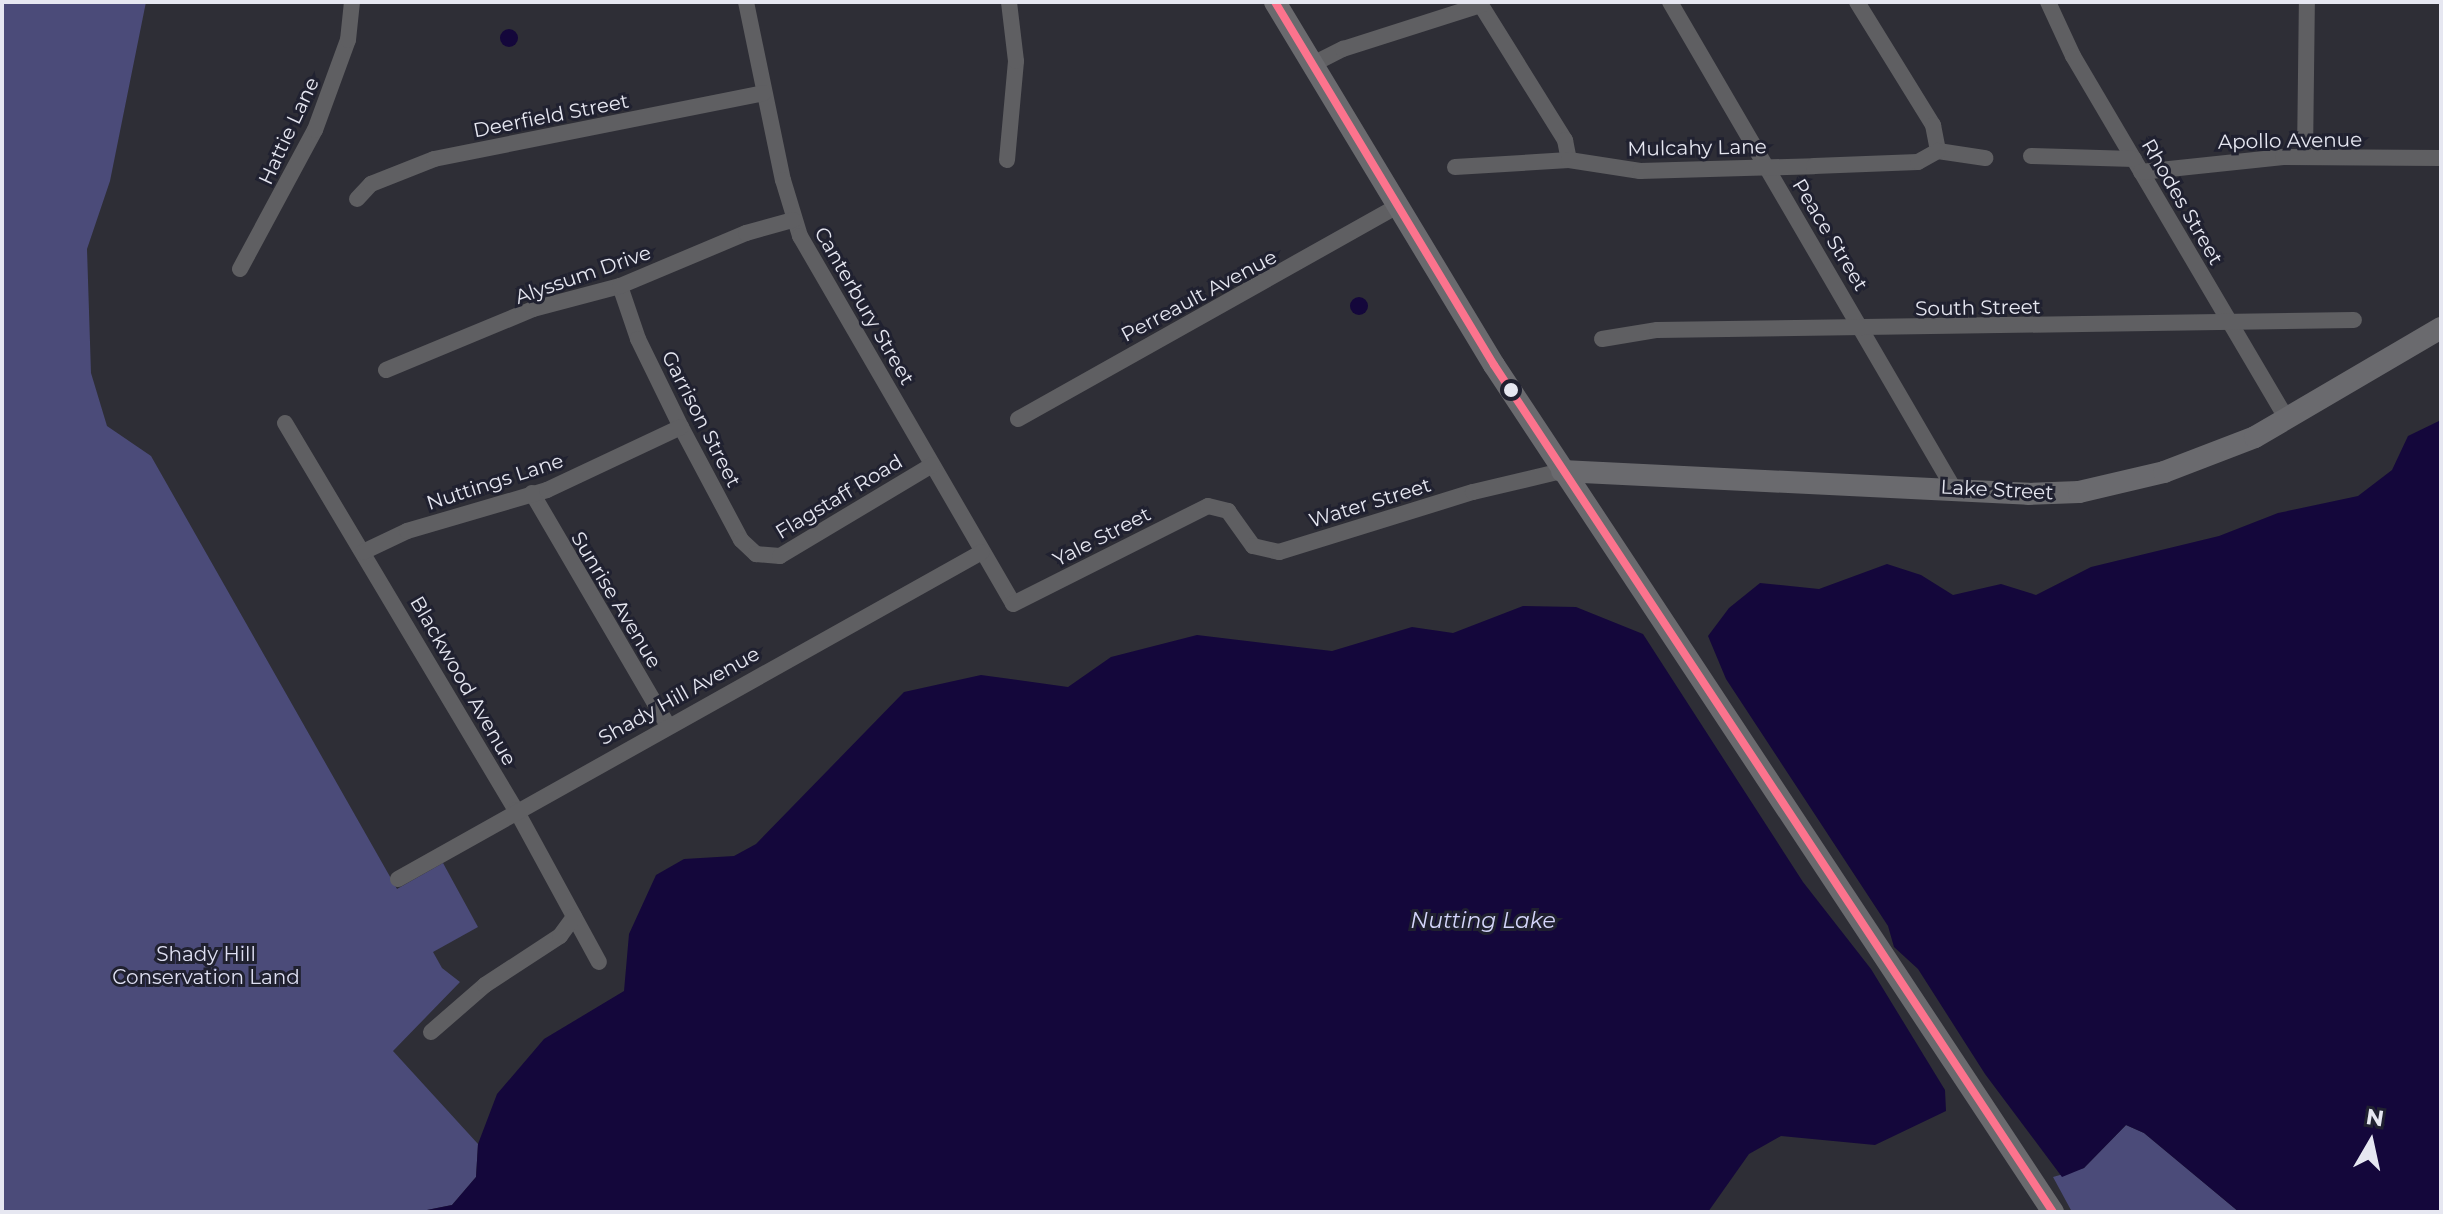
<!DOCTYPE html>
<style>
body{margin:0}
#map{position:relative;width:2443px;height:1214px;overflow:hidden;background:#2e2e36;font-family:Montserrat,sans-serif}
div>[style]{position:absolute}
.green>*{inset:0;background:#4b4b79}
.water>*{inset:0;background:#14073b}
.round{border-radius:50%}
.street>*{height:16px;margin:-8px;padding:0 8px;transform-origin:8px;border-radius:8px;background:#5f5f62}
.secondary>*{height:22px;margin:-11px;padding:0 11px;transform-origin:11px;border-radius:11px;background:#6a6a6e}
.bus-1>*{height:8px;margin:-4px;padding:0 4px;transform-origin:4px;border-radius:4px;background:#fc738d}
.dots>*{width:22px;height:22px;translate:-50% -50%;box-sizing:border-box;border:4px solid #202130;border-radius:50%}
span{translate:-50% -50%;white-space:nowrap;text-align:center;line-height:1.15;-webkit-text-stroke:6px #202130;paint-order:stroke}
.street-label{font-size:20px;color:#e6e7f1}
.park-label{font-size:20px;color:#dedff2}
.water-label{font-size:22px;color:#d4d5fb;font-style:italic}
.frame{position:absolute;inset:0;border:4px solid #e6e7f1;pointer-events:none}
.north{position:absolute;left:2331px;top:1102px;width:80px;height:80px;-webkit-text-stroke:6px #202130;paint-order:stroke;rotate:9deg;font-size:22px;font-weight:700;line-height:32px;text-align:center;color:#e6e7f1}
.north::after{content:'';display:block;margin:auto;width:28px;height:36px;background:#e6e7f1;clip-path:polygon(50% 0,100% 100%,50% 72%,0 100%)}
</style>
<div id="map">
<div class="green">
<div style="clip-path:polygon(2px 2px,146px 2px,110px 181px,87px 249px,91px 373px,107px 426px,151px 456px,397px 889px,443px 863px,478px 927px,433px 952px,442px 968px,460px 982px,393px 1051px,478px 1144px,476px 1177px,452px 1205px,417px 1212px,2px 1212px)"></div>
<div style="clip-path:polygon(2126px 1125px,2144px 1133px,2239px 1212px,2072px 1212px,2053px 1177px,2084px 1168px)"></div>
</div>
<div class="water">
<div class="round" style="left:500px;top:29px;width:18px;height:18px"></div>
<div class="round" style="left:1350px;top:297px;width:18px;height:18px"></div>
<div style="clip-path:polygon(2441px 420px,2441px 1212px,2239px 1212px,2144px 1133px,2126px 1125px,2084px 1168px,2062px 1177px,1985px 1074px,1918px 969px,1894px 947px,1888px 926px,1726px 679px,1708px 636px,1729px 608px,1760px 583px,1819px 589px,1887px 564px,1921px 575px,1953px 595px,2001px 584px,2036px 595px,2091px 567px,2219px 536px,2278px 513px,2358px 496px,2392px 470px,2408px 436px)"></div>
<div style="clip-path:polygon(1523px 606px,1576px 607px,1643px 634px,1803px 882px,1871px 969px,1945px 1090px,1946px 1111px,1875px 1145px,1781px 1136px,1749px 1154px,1708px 1212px,417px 1212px,452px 1205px,476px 1177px,478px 1144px,497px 1094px,544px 1039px,624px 991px,629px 934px,656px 875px,684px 859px,734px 856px,756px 844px,904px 692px,981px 675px,1068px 687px,1111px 657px,1197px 635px,1332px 651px,1412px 627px,1453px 633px)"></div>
</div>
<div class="street">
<div style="left:746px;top:2px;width:182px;rotate:78.3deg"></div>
<div style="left:783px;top:180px;width:59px;rotate:73.1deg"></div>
<div style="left:800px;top:236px;width:425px;rotate:59.9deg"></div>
<div style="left:1013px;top:604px;width:218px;rotate:-26.7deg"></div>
<div style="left:1208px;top:506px;width:21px;rotate:14deg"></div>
<div style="left:1228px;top:511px;width:43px;rotate:54.5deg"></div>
<div style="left:1253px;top:546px;width:27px;rotate:13deg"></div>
<div style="left:1279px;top:552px;width:203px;rotate:-17.2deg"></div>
<div style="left:1473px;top:492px;width:91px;rotate:-13.3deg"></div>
<div style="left:1479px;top:2px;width:163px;rotate:58.1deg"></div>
<div style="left:1565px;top:140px;width:20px;rotate:79deg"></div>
<div style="left:1670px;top:2px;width:564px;rotate:59.75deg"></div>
<div style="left:1857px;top:2px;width:145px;rotate:58.3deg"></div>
<div style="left:1933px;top:125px;width:26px;rotate:79deg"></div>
<div style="left:2048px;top:2px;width:60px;rotate:65.2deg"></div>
<div style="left:2073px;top:56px;width:422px;rotate:59.5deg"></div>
<div style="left:1313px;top:64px;width:34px;rotate:-27deg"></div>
<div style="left:1343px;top:49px;width:145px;rotate:-17.7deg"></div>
<div style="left:1938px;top:151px;width:48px;rotate:8.5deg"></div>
<div style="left:2031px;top:156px;width:103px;rotate:1.7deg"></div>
<div style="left:2305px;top:156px;width:154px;rotate:-89.3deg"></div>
<div style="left:1007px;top:160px;width:99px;rotate:-84.8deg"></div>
<div style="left:1016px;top:61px;width:59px;rotate:-96.8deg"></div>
<div style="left:1455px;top:167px;width:114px;rotate:-3.5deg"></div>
<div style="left:1569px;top:160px;width:72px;rotate:8.8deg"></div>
<div style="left:1640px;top:171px;width:174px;rotate:-1.6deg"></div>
<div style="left:1814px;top:166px;width:104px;rotate:-2.2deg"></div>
<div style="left:1918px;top:162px;width:23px;rotate:-29deg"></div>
<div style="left:2141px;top:172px;width:143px;rotate:-6deg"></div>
<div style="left:2283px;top:157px;width:158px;rotate:0.4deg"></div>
<div style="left:357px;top:199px;width:21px;rotate:-47deg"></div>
<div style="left:371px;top:184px;width:68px;rotate:-21.6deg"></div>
<div style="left:434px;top:159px;width:336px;rotate:-11.3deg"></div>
<div style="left:240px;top:269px;width:158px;rotate:-61.7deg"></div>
<div style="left:315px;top:130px;width:96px;rotate:-69.9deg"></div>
<div style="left:348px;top:40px;width:38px;rotate:-84deg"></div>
<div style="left:620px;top:286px;width:56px;rotate:71.2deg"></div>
<div style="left:638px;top:339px;width:98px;rotate:64deg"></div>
<div style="left:681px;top:427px;width:128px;rotate:62deg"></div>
<div style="left:741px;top:540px;width:21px;rotate:43deg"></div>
<div style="left:756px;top:554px;width:24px;rotate:5deg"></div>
<div style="left:780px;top:556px;width:177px;rotate:-30.9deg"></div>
<div style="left:1602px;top:339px;width:56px;rotate:-9.3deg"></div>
<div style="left:1657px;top:330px;width:697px;rotate:-0.82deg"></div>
<div style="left:386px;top:370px;width:159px;rotate:-22.5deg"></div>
<div style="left:533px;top:309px;width:90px;rotate:-14.8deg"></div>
<div style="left:620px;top:286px;width:137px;rotate:-22.8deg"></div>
<div style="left:746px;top:233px;width:49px;rotate:-15.5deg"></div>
<div style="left:1018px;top:419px;width:435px;rotate:-29.3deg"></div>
<div style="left:285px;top:423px;width:451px;rotate:59.2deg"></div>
<div style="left:516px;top:810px;width:173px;rotate:61.4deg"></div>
<div style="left:532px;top:493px;width:270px;rotate:59.7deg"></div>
<div style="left:363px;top:552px;width:49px;rotate:-25.5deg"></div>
<div style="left:407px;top:531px;width:146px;rotate:-16.3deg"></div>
<div style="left:547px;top:490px;width:148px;rotate:-25.2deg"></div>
<div style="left:398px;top:879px;width:669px;rotate:-29.25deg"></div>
<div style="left:431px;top:1032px;width:72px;rotate:-41deg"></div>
<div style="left:485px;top:985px;width:90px;rotate:-33.2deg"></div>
<div style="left:560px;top:936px;width:24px;rotate:-54deg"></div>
</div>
<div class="secondary">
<div style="left:1275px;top:2px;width:424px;rotate:58.9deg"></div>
<div style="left:1494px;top:365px;width:1015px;rotate:56.58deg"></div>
<div style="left:1562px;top:471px;width:467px;rotate:2.8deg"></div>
<div style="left:2028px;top:494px;width:51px;rotate:-2.2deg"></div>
<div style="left:2079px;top:492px;width:87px;rotate:-13.2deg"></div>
<div style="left:2164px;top:472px;width:97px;rotate:-21deg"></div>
<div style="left:2255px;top:437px;width:216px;rotate:-30.4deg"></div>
</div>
<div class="bus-1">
<div style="left:1275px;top:2px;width:424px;rotate:58.9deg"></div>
<div style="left:1494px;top:365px;width:1015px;rotate:56.58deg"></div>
</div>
<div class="dots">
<div style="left:1511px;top:390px;background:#e6e7f1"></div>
</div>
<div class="street-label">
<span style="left:551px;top:116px;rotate:-11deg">Deerfield Street</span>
<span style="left:289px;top:131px;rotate:-65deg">Hattie Lane</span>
<span style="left:2290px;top:141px;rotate:-1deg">Apollo Avenue</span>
<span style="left:1697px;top:148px;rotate:-1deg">Mulcahy Lane</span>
<span style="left:2182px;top:202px;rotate:60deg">Rhodes Street</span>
<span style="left:1830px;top:235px;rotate:59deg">Peace Street</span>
<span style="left:583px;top:275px;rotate:-19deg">Alyssum Drive</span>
<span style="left:1199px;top:296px;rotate:-28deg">Perreault Avenue</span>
<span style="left:864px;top:306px;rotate:60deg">Canterbury Street</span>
<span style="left:1978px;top:308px;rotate:-1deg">South Street</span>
<span style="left:701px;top:419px;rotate:63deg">Garrison Street</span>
<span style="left:495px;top:482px;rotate:-18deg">Nuttings Lane</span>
<span style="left:1997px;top:490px;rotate:3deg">Lake Street</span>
<span style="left:839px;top:497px;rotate:-31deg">Flagstaff Road</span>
<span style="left:1370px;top:503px;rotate:-17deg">Water Street</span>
<span style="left:1102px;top:537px;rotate:-27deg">Yale Street</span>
<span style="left:616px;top:600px;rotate:59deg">Sunrise Avenue</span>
<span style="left:463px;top:681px;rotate:60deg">Blackwood Avenue</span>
<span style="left:679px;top:696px;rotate:-29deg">Shady Hill Avenue</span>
</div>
<div class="park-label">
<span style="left:206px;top:966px">Shady Hill<br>Conservation Land</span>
</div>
<div class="water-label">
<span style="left:1483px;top:921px">Nutting Lake</span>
</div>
<div class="frame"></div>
<div class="north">N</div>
</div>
